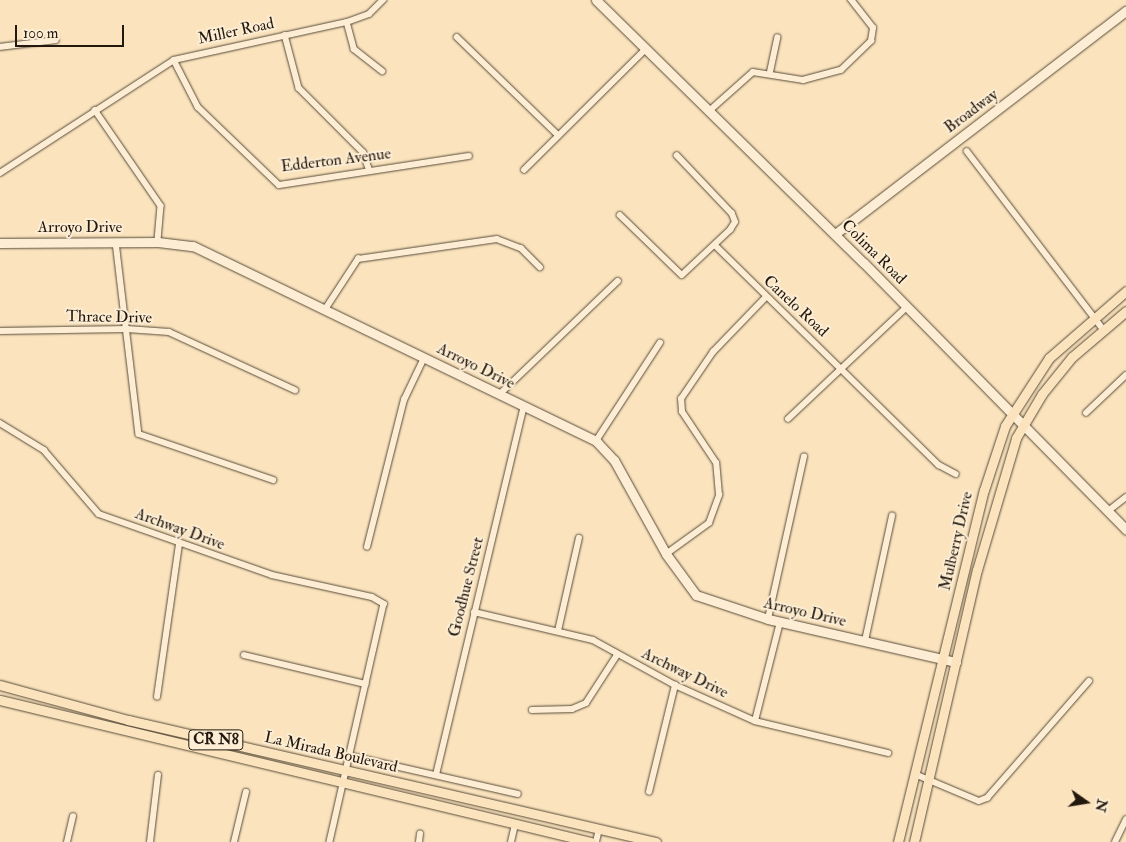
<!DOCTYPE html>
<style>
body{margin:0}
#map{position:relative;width:1126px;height:842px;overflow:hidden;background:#fae3bd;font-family:"IM FELL Double Pica",serif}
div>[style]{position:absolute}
.roads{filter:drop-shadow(0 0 1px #584b39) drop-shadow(0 0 1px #584b39)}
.street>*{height:5.5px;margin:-2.75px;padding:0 2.75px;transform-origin:2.75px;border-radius:2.75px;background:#fcedd4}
.secondary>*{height:9px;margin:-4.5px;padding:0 4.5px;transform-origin:4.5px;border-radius:4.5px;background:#fcedd4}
.primary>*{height:9px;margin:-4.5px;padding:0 4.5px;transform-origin:4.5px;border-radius:4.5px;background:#fae3bd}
span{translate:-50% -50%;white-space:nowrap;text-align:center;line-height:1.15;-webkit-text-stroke:4px #fcedd4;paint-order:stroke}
.shield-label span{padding:1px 4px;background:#fcedd4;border:1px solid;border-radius:4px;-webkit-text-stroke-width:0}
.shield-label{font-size:15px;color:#22180d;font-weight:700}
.street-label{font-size:16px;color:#22180d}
.north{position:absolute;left:1061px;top:777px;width:50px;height:50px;-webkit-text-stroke:4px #fcedd4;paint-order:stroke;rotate:103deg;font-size:14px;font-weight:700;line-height:20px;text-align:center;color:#22180d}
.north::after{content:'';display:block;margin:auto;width:18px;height:22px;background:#22180d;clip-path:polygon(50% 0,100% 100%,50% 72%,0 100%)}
.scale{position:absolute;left:15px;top:25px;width:109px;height:22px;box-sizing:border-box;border:2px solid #22180d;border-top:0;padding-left:6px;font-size:15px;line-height:18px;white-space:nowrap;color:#22180d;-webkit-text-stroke:4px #fcedd4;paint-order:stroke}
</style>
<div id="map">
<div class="roads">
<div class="street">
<div style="left:347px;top:22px;width:28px;rotate:75deg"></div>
<div style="left:354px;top:49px;width:36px;rotate:38deg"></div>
<div style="left:285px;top:35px;width:55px;rotate:75.2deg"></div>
<div style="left:299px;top:88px;width:91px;rotate:45deg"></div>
<div style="left:363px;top:152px;width:20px;rotate:70deg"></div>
<div style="left:457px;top:37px;width:141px;rotate:44.1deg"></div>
<div style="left:0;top:47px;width:56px;rotate:-7.1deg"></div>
<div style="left:174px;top:60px;width:53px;rotate:62.9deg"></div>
<div style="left:198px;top:107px;width:112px;rotate:43.9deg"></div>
<div style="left:279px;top:185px;width:192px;rotate:-8.7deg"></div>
<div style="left:770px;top:72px;width:35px;rotate:-78deg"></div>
<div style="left:95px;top:110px;width:116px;rotate:55.5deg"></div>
<div style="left:161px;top:206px;width:36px;rotate:95deg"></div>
<div style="left:708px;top:112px;width:60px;rotate:-41.6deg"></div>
<div style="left:753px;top:72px;width:51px;rotate:9.1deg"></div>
<div style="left:803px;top:80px;width:39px;rotate:-15deg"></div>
<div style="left:841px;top:70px;width:42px;rotate:-44deg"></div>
<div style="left:871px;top:41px;width:13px;rotate:-81deg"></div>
<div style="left:873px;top:28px;width:36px;rotate:-128deg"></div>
<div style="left:967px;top:151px;width:224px;rotate:52.6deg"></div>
<div style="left:524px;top:170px;width:172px;rotate:-44.8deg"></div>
<div style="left:0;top:173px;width:207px;rotate:-33deg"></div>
<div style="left:174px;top:60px;width:177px;rotate:-12.4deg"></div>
<div style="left:347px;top:22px;width:23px;rotate:-20deg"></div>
<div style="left:369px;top:14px;width:20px;rotate:-45deg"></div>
<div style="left:620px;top:215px;width:86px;rotate:44.1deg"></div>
<div style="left:682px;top:275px;width:66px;rotate:-43.2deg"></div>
<div style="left:730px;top:230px;width:9px;rotate:-58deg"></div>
<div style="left:735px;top:222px;width:9px;rotate:-111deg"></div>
<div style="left:732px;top:214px;width:80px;rotate:-133.5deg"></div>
<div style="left:116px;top:242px;width:193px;rotate:83.2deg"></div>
<div style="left:139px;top:434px;width:142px;rotate:18.9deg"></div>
<div style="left:715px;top:245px;width:314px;rotate:44.5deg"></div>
<div style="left:939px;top:465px;width:19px;rotate:28deg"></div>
<div style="left:326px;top:308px;width:59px;rotate:-56.9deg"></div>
<div style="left:358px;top:259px;width:140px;rotate:-8.2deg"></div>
<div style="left:497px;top:239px;width:26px;rotate:21deg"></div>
<div style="left:521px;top:248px;width:27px;rotate:45deg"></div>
<div style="left:0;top:331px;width:127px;rotate:-0.9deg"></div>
<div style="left:127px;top:329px;width:42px;rotate:4.1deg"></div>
<div style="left:169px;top:332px;width:139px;rotate:24.7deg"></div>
<div style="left:500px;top:394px;width:163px;rotate:-43.8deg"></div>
<div style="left:1086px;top:413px;width:55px;rotate:-43.5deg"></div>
<div style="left:788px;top:419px;width:163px;rotate:-43.3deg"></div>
<div style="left:0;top:423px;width:52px;rotate:31.5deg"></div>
<div style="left:44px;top:450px;width:84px;rotate:49.3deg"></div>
<div style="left:99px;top:514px;width:183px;rotate:19.4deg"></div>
<div style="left:272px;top:575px;width:102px;rotate:12.4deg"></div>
<div style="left:372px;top:597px;width:14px;rotate:30deg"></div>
<div style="left:384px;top:604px;width:244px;rotate:102.8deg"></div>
<div style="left:596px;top:441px;width:117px;rotate:-56.9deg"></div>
<div style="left:1107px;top:512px;width:24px;rotate:-38deg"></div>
<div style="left:367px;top:547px;width:152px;rotate:-75.9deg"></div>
<div style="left:404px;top:400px;width:47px;rotate:-64.5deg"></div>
<div style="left:666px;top:554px;width:53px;rotate:-35.8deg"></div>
<div style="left:709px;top:523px;width:30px;rotate:-70deg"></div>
<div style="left:719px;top:495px;width:32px;rotate:-95deg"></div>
<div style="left:716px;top:463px;width:61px;rotate:-123.7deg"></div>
<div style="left:682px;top:412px;width:13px;rotate:-94deg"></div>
<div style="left:681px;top:399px;width:57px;rotate:-55.8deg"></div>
<div style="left:713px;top:352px;width:76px;rotate:-46.1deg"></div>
<div style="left:474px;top:612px;width:122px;rotate:13.2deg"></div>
<div style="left:593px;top:640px;width:94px;rotate:28.8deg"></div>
<div style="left:675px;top:685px;width:88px;rotate:24.2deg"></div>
<div style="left:755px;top:721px;width:137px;rotate:13.5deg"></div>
<div style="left:768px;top:619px;width:166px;rotate:-77.5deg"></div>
<div style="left:558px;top:631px;width:95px;rotate:-77.3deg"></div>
<div style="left:865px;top:641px;width:128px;rotate:-77.8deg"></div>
<div style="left:244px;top:655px;width:125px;rotate:13.4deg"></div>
<div style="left:157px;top:697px;width:154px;rotate:-81.8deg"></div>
<div style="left:532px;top:710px;width:40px;rotate:-1.4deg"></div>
<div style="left:572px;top:709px;width:15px;rotate:-23deg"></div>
<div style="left:586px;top:703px;width:57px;rotate:-57.1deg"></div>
<div style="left:755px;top:721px;width:102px;rotate:-75.8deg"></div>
<div style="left:351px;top:756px;width:171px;rotate:12.8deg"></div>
<div style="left:915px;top:774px;width:69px;rotate:22.9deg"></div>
<div style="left:979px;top:801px;width:9px;rotate:-21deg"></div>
<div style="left:987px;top:798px;width:155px;rotate:-48.9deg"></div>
<div style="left:436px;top:775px;width:379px;rotate:-76.6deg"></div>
<div style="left:649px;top:792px;width:110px;rotate:-76.3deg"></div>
<div style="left:67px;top:842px;width:26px;rotate:-77deg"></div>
<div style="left:150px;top:842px;width:67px;rotate:-83.2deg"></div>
<div style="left:234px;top:842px;width:51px;rotate:-76.5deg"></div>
<div style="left:419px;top:842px;width:8px;rotate:-83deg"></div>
<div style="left:511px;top:842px;width:18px;rotate:-77deg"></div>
<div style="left:596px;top:842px;width:13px;rotate:-77deg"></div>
<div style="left:1115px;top:842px;width:25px;rotate:-64deg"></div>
</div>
<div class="secondary">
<div style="left:596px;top:0;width:375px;rotate:44.5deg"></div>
<div style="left:864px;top:263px;width:374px;rotate:45.5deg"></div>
<div style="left:835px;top:234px;width:367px;rotate:-37.5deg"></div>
<div style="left:0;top:243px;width:158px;rotate:-0.4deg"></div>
<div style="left:158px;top:242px;width:35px;rotate:7deg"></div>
<div style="left:193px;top:246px;width:448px;rotate:25.8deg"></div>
<div style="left:596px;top:441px;width:26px;rotate:47deg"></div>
<div style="left:614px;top:460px;width:107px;rotate:61deg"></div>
<div style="left:666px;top:554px;width:51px;rotate:53.8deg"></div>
<div style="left:696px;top:595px;width:76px;rotate:18.4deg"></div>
<div style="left:768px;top:619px;width:193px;rotate:12.9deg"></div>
</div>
<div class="primary">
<div style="left:0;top:685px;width:133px;rotate:15.3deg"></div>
<div style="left:128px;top:720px;width:542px;rotate:13.01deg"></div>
<div style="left:0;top:700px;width:608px;rotate:13.51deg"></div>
<div style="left:898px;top:842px;width:362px;rotate:-76.3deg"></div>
<div style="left:984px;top:490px;width:67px;rotate:-71.8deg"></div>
<div style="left:1005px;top:426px;width:81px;rotate:-57.1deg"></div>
<div style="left:1049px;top:358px;width:102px;rotate:-41deg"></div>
<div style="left:914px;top:842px;width:279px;rotate:-77deg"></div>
<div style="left:977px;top:570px;width:138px;rotate:-73.5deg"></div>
<div style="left:1016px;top:438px;width:51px;rotate:-59.4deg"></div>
<div style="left:1042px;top:394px;width:48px;rotate:-51deg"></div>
<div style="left:1072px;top:357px;width:71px;rotate:-40.4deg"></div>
</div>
</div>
<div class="shield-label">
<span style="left:216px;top:740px">CR N8</span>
</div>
<div class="street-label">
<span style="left:236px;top:31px;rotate:-12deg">Miller Road</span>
<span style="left:971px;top:111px;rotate:-37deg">Broadway</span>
<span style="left:336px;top:160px;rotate:-7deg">Edderton Avenue</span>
<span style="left:80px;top:227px">Arroyo Drive</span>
<span style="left:874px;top:252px;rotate:45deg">Colima Road</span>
<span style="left:796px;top:306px;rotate:43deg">Canelo Road</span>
<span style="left:109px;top:317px;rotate:1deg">Thrace Drive</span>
<span style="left:476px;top:366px;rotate:26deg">Arroyo Drive</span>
<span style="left:180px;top:529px;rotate:20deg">Archway Drive</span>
<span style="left:956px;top:541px;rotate:-77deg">Mulberry Drive</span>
<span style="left:466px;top:587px;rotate:-76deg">Goodhue Street</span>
<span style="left:805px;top:612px;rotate:13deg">Arroyo Drive</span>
<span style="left:685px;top:673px;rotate:26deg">Archway Drive</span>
<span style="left:331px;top:752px;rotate:13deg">La Mirada Boulevard</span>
</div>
<div class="north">N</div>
<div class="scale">100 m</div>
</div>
